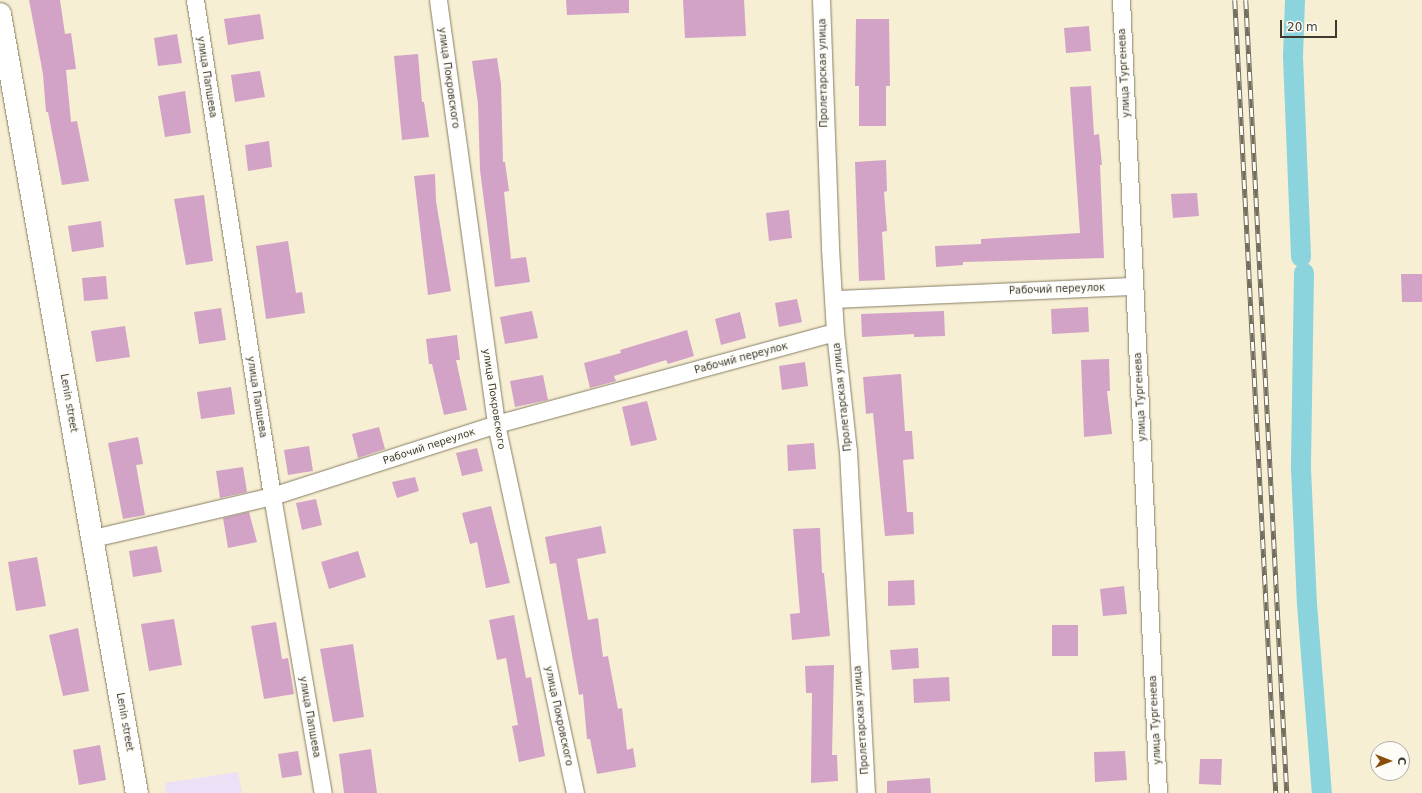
<!DOCTYPE html>
<meta charset="utf-8">
<style>
body{margin:0}
#map{position:relative;width:1422px;height:793px;overflow:hidden;background:#f7efd3;font-family:"DejaVu Sans",sans-serif}
div>[style]{position:absolute}
.commercial>*{inset:0;background:#ebe0f5}
.canal>*{height:20px;margin:-10px;padding:0 10px;transform-origin:10px;border-radius:10px;background:#8bd3dd}
.building>*{inset:0;background:#d2a3c7}
.roads{filter:drop-shadow(0 0 1px #857e64) drop-shadow(0 0 1px #857e64)}
.minor>*{height:17px;margin:-8.5px;padding:0 8.5px;transform-origin:8.5px;border-radius:8.5px;background:#fff}
.secondary>*{height:22px;margin:-11px;padding:0 11px;transform-origin:11px;border-radius:11px;background:#fff}
.rail>*{height:4.5px;margin-top:-2.25px;transform-origin:0;background:repeating-linear-gradient(90deg,#fefcf7 0 9px,#726e5e 0 18px);box-sizing:border-box;border-block:1px solid #726e5e}
span{translate:-50% -50%;white-space:nowrap;text-align:center;line-height:1.15;-webkit-text-stroke:3.5px #fefcf7;paint-order:stroke}
.street-label{font-size:10px;color:#3d3a2f}
.north{position:absolute;left:1370px;top:741px;width:40px;height:40px;box-sizing:border-box;background:#fefcf7;border:1px solid #b1aea7;border-radius:50%;rotate:90deg;font-size:11px;font-weight:700;line-height:16px;text-align:center;color:#3d3a2f}
.north::after{content:'';display:block;margin:auto;width:14px;height:18px;background:#8a4e0b;clip-path:polygon(50% 0,100% 100%,50% 72%,0 100%)}
.scale{position:absolute;left:1280px;top:20px;width:57px;height:18px;box-sizing:border-box;border:2px solid #3d3a2f;border-top:0;padding-left:5px;font-size:12px;line-height:14px;white-space:nowrap;color:#3d3a2f;-webkit-text-stroke:3px #fefcf7;paint-order:stroke}
</style>
<div id="map">
<div class="commercial">
<div style="clip-path:polygon(238px 772px,242px 793px,166px 793px,165px 783px)"></div>
</div>
<div class="canal">
<div style="left:1295px;top:0;width:57px;rotate:92deg"></div>
<div style="left:1293px;top:57px;width:200px;rotate:87.7deg"></div>
<div style="left:1304px;top:273px;width:195px;rotate:90.9deg"></div>
<div style="left:1301px;top:468px;width:136px;rotate:87.5deg"></div>
<div style="left:1307px;top:604px;width:190px;rotate:85.5deg"></div>
</div>
<div class="building">
<div style="clip-path:polygon(29px 0,60px 0,65px 34px,71px 33px,76px 69px,66px 70px,71px 122px,77px 121px,89px 181px,62px 185px,48px 112px,46px 112px,43px 74px)"></div>
<div style="clip-path:polygon(566px 0,629px 0,629px 13px,567px 15px)"></div>
<div style="clip-path:polygon(683px 0,744px 0,746px 36px,685px 38px)"></div>
<div style="clip-path:polygon(260px 14px,264px 39px,228px 45px,224px 19px)"></div>
<div style="clip-path:polygon(856px 19px,889px 19px,890px 86px,886px 86px,886px 126px,859px 126px,859px 86px,855px 86px)"></div>
<div style="clip-path:polygon(1089px 26px,1091px 51px,1066px 53px,1064px 28px)"></div>
<div style="clip-path:polygon(177px 34px,182px 63px,158px 66px,154px 38px)"></div>
<div style="clip-path:polygon(418px 54px,422px 102px,424px 102px,429px 137px,402px 140px,394px 56px)"></div>
<div style="clip-path:polygon(497px 58px,501px 84px,503px 162px,505px 162px,509px 191px,504px 192px,511px 259px,526px 257px,530px 282px,495px 287px,480px 170px,478px 104px,472px 61px)"></div>
<div style="clip-path:polygon(260px 71px,265px 97px,235px 102px,231px 75px)"></div>
<div style="clip-path:polygon(1091px 86px,1094px 135px,1099px 134px,1102px 165px,1100px 165px,1104px 258px,963px 262px,963px 265px,936px 267px,935px 246px,981px 244px,981px 239px,1080px 233px,1070px 87px)"></div>
<div style="clip-path:polygon(185px 91px,191px 133px,165px 137px,158px 96px)"></div>
<div style="clip-path:polygon(269px 141px,272px 167px,248px 171px,245px 145px)"></div>
<div style="clip-path:polygon(886px 160px,887px 191px,884px 192px,887px 231px,882px 232px,885px 280px,859px 281px,855px 162px)"></div>
<div style="clip-path:polygon(435px 174px,436px 201px,451px 291px,428px 295px,414px 176px)"></div>
<div style="clip-path:polygon(1197px 193px,1199px 216px,1173px 218px,1171px 194px)"></div>
<div style="clip-path:polygon(204px 195px,213px 261px,186px 265px,174px 199px)"></div>
<div style="clip-path:polygon(789px 210px,792px 238px,769px 241px,766px 213px)"></div>
<div style="clip-path:polygon(101px 221px,104px 247px,72px 252px,68px 226px)"></div>
<div style="clip-path:polygon(288px 241px,296px 293px,302px 292px,305px 313px,266px 319px,256px 246px)"></div>
<div style="clip-path:polygon(1401px 274px,1422px 274px,1422px 302px,1402px 302px)"></div>
<div style="clip-path:polygon(106px 276px,108px 299px,84px 301px,82px 278px)"></div>
<div style="clip-path:polygon(797px 299px,802px 322px,779px 327px,775px 303px)"></div>
<div style="clip-path:polygon(1088px 307px,1089px 332px,1052px 334px,1051px 309px)"></div>
<div style="clip-path:polygon(221px 308px,226px 340px,199px 344px,194px 312px)"></div>
<div style="clip-path:polygon(532px 311px,538px 338px,505px 344px,500px 317px)"></div>
<div style="clip-path:polygon(944px 311px,945px 336px,914px 337px,914px 334px,862px 337px,861px 314px)"></div>
<div style="clip-path:polygon(740px 312px,746px 338px,721px 345px,715px 319px)"></div>
<div style="clip-path:polygon(125px 326px,130px 357px,96px 362px,91px 331px)"></div>
<div style="clip-path:polygon(687px 330px,694px 356px,668px 364px,666px 360px,614px 376px,616px 381px,590px 388px,584px 363px,621px 353px,620px 350px)"></div>
<div style="clip-path:polygon(457px 335px,460px 360px,456px 360px,467px 410px,444px 415px,432px 364px,429px 364px,426px 339px)"></div>
<div style="clip-path:polygon(1109px 359px,1110px 391px,1107px 391px,1112px 434px,1084px 437px,1081px 360px)"></div>
<div style="clip-path:polygon(805px 362px,808px 386px,782px 390px,779px 366px)"></div>
<div style="clip-path:polygon(901px 374px,905px 431px,912px 431px,914px 459px,903px 460px,907px 512px,913px 512px,914px 534px,885px 536px,873px 413px,866px 414px,863px 377px)"></div>
<div style="clip-path:polygon(543px 375px,548px 400px,515px 407px,510px 381px)"></div>
<div style="clip-path:polygon(231px 387px,235px 414px,201px 419px,197px 392px)"></div>
<div style="clip-path:polygon(647px 401px,657px 440px,631px 446px,622px 407px)"></div>
<div style="clip-path:polygon(379px 427px,385px 449px,358px 458px,352px 434px)"></div>
<div style="clip-path:polygon(138px 437px,143px 464px,136px 465px,145px 515px,123px 519px,108px 443px)"></div>
<div style="clip-path:polygon(814px 443px,816px 469px,788px 471px,787px 445px)"></div>
<div style="clip-path:polygon(309px 446px,313px 471px,288px 475px,284px 450px)"></div>
<div style="clip-path:polygon(477px 448px,483px 471px,462px 476px,456px 453px)"></div>
<div style="clip-path:polygon(243px 467px,247px 492px,220px 498px,216px 471px)"></div>
<div style="clip-path:polygon(415px 477px,419px 491px,397px 498px,392px 482px)"></div>
<div style="clip-path:polygon(316px 499px,322px 525px,302px 530px,296px 503px)"></div>
<div style="clip-path:polygon(491px 506px,510px 583px,486px 588px,477px 542px,470px 544px,462px 513px)"></div>
<div style="clip-path:polygon(249px 512px,257px 542px,228px 548px,223px 518px)"></div>
<div style="clip-path:polygon(601px 526px,606px 553px,577px 559px,588px 620px,598px 618px,603px 657px,608px 656px,618px 709px,622px 708px,627px 750px,633px 748px,636px 767px,597px 774px,590px 739px,587px 739px,583px 694px,579px 695px,556px 563px,550px 564px,545px 537px)"></div>
<div style="clip-path:polygon(820px 528px,822px 573px,824px 573px,830px 636px,792px 640px,790px 614px,800px 613px,793px 529px)"></div>
<div style="clip-path:polygon(157px 546px,162px 572px,133px 577px,129px 551px)"></div>
<div style="clip-path:polygon(358px 551px,366px 577px,329px 589px,321px 562px)"></div>
<div style="clip-path:polygon(37px 557px,46px 606px,16px 611px,8px 562px)"></div>
<div style="clip-path:polygon(914px 580px,915px 605px,888px 606px,888px 581px)"></div>
<div style="clip-path:polygon(1124px 586px,1127px 614px,1103px 616px,1100px 589px)"></div>
<div style="clip-path:polygon(514px 615px,526px 678px,531px 677px,545px 756px,519px 762px,512px 726px,518px 725px,506px 658px,497px 660px,489px 620px)"></div>
<div style="clip-path:polygon(174px 619px,182px 665px,149px 671px,141px 624px)"></div>
<div style="clip-path:polygon(276px 622px,282px 659px,288px 658px,294px 694px,264px 699px,251px 626px)"></div>
<div style="clip-path:polygon(1052px 625px,1078px 625px,1078px 656px,1052px 656px)"></div>
<div style="clip-path:polygon(78px 628px,89px 691px,63px 696px,49px 635px)"></div>
<div style="clip-path:polygon(353px 644px,364px 717px,333px 722px,320px 649px)"></div>
<div style="clip-path:polygon(918px 648px,919px 668px,892px 670px,890px 650px)"></div>
<div style="clip-path:polygon(834px 665px,832px 755px,837px 755px,838px 781px,811px 783px,812px 693px,806px 693px,805px 666px)"></div>
<div style="clip-path:polygon(949px 677px,950px 701px,914px 703px,913px 679px)"></div>
<div style="clip-path:polygon(100px 745px,106px 780px,79px 785px,73px 750px)"></div>
<div style="clip-path:polygon(371px 749px,377px 793px,344px 793px,339px 754px)"></div>
<div style="clip-path:polygon(298px 751px,302px 775px,282px 778px,278px 754px)"></div>
<div style="clip-path:polygon(1125px 751px,1127px 780px,1095px 782px,1094px 752px)"></div>
<div style="clip-path:polygon(1200px 759px,1222px 759px,1221px 785px,1199px 784px)"></div>
<div style="clip-path:polygon(930px 778px,931px 793px,887px 793px,887px 781px)"></div>
</div>
<div class="roads">
<div class="minor">
<div style="left:195px;top:0;width:502px;rotate:81.18deg"></div>
<div style="left:272px;top:496px;width:301px;rotate:80.3deg"></div>
<div style="left:438px;top:0;width:428px;rotate:82.2deg"></div>
<div style="left:496px;top:424px;width:377px;rotate:77.9deg"></div>
<div style="left:821px;top:0;width:248px;rotate:87.9deg"></div>
<div style="left:830px;top:248px;width:84px;rotate:86.6deg"></div>
<div style="left:835px;top:332px;width:120px;rotate:83.8deg"></div>
<div style="left:848px;top:451px;width:342px;rotate:87deg"></div>
<div style="left:1121px;top:0;width:794px;rotate:87.33deg"></div>
<div style="left:835px;top:299px;width:299px;rotate:-2.5deg"></div>
<div style="left:93px;top:538px;width:184px;rotate:-13.2deg"></div>
<div style="left:272px;top:496px;width:235px;rotate:-17.8deg"></div>
<div style="left:496px;top:424px;width:351px;rotate:-15.2deg"></div>
</div>
<div class="secondary">
<div style="left:0;top:14px;width:791px;rotate:80.03deg"></div>
</div>
</div>
<div class="rail">
<div style="left:1235px;top:0;width:794px;rotate:87.04deg"></div>
<div style="left:1246px;top:0;width:794px;rotate:87.04deg"></div>
</div>
<div class="street-label">
<span style="left:823px;top:73px;rotate:-91deg">Пролетарская улица</span>
<span style="left:1124px;top:73px;rotate:-93deg">улица Тургенева</span>
<span style="left:207px;top:77px;rotate:81deg">улица Папшева</span>
<span style="left:449px;top:78px;rotate:82deg">улица Покровского</span>
<span style="left:1057px;top:289px;rotate:-2deg">Рабочий переулок</span>
<span style="left:741px;top:358px;rotate:-15deg">Рабочий переулок</span>
<span style="left:257px;top:397px;rotate:81deg">улица Папшева</span>
<span style="left:842px;top:397px;rotate:-96deg">Пролетарская улица</span>
<span style="left:1140px;top:397px;rotate:-93deg">улица Тургенева</span>
<span style="left:494px;top:399px;rotate:81deg">улица Покровского</span>
<span style="left:69px;top:403px;rotate:80deg">Lenin street</span>
<span style="left:429px;top:446px;rotate:-18deg">Рабочий переулок</span>
<span style="left:559px;top:716px;rotate:78deg">улица Покровского</span>
<span style="left:310px;top:717px;rotate:80deg">улица Папшева</span>
<span style="left:861px;top:720px;rotate:-94deg">Пролетарская улица</span>
<span style="left:1155px;top:720px;rotate:-93deg">улица Тургенева</span>
<span style="left:125px;top:722px;rotate:80deg">Lenin street</span>
</div>
<div class="north">С</div>
<div class="scale">20 m</div>
</div>
